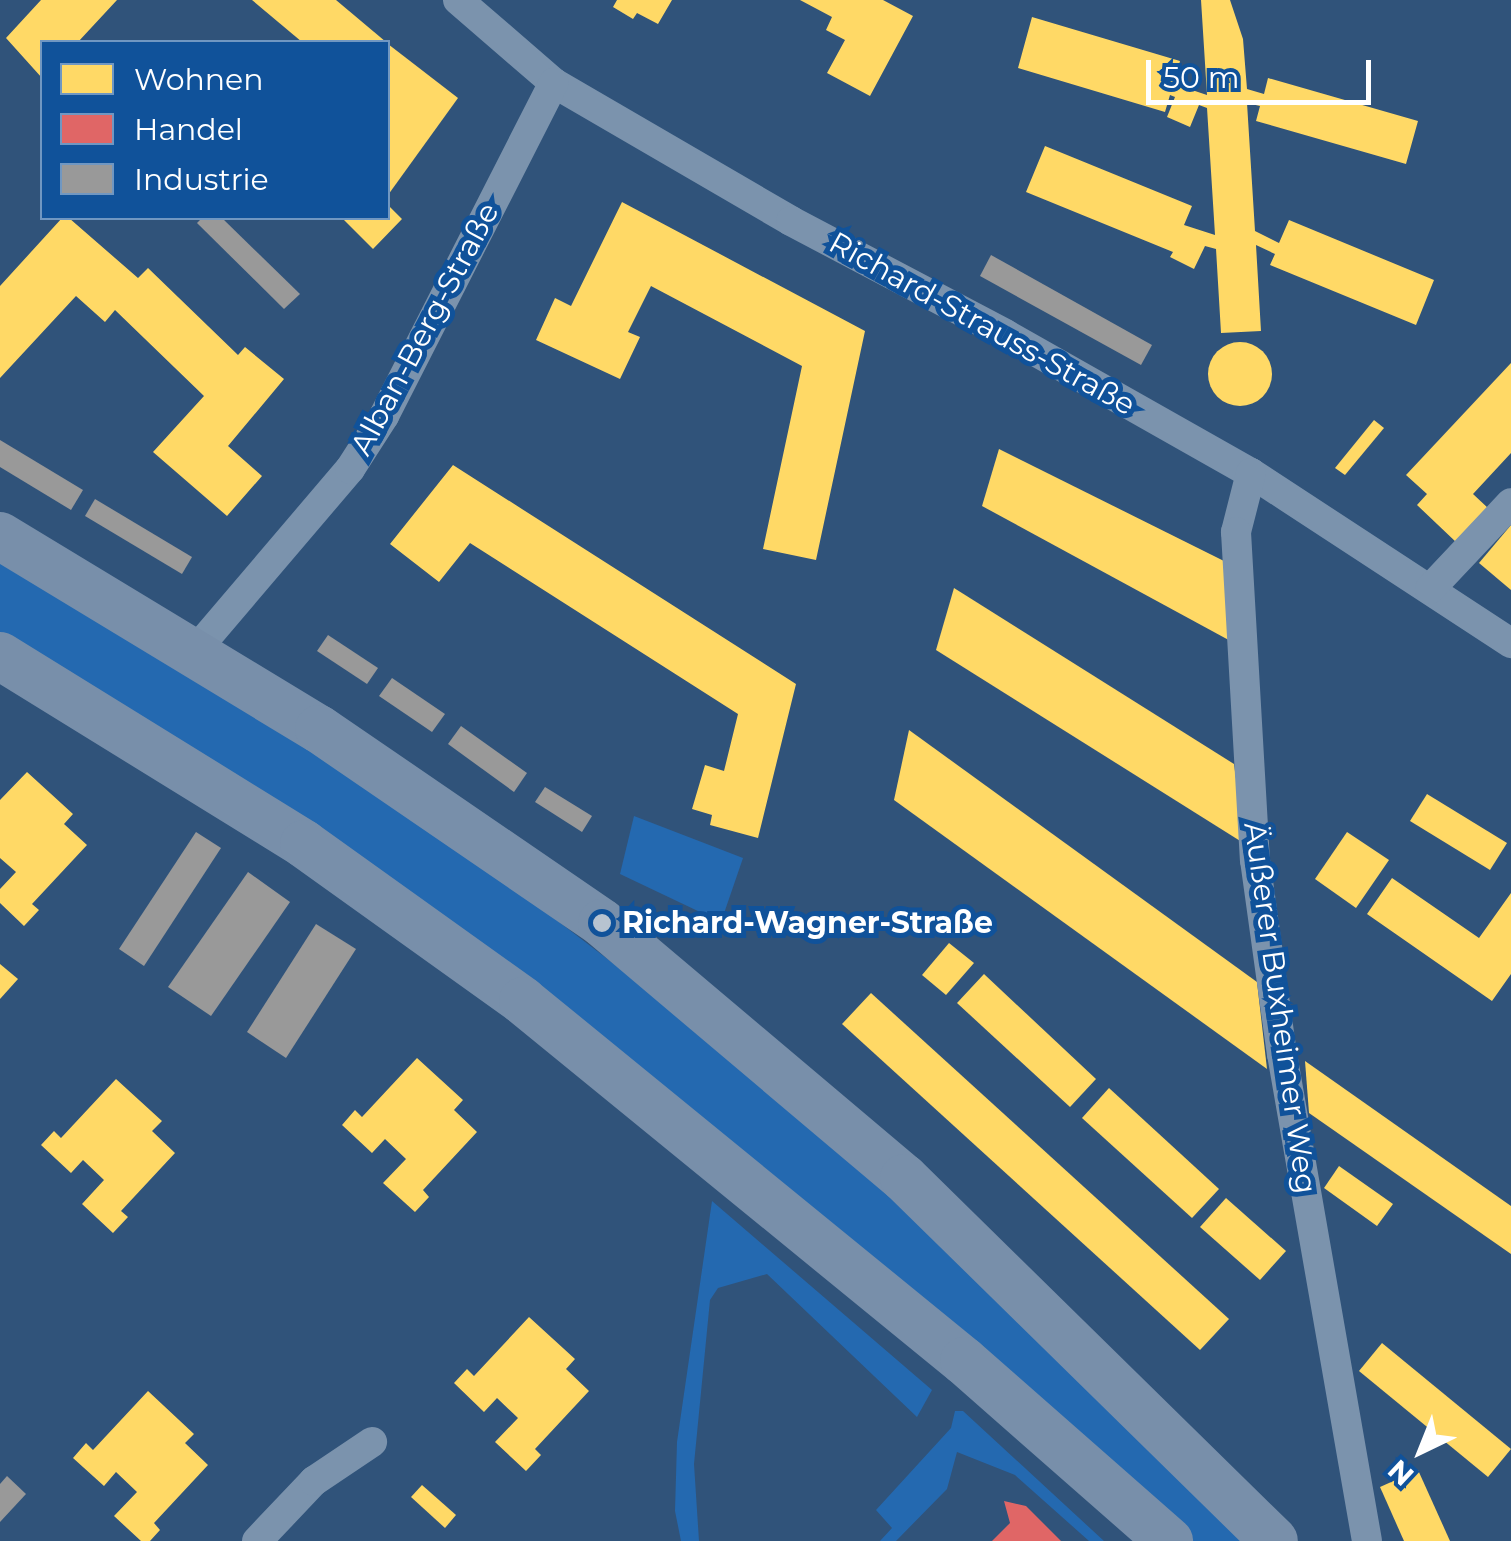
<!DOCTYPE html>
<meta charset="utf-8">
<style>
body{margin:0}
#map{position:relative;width:1511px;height:1541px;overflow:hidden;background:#30537a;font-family:Montserrat,sans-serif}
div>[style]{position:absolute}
.green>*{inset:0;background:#2469b0}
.homes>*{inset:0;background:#ffd966}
.round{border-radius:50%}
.shops>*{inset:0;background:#e06666}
.industry>*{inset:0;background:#999}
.minor>*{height:30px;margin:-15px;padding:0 15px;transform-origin:15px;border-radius:15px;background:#7b93ad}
.primary>*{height:48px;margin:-24px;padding:0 24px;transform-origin:24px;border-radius:24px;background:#788faa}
.dots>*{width:28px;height:28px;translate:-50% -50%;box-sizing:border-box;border:5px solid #10529a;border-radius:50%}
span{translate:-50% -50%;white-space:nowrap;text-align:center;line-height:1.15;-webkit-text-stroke:10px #10529a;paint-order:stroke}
.street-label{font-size:30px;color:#fff}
.poi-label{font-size:30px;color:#fff;font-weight:700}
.left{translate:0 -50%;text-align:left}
.legend{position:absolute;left:40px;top:40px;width:350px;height:180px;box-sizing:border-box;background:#10529a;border:2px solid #7097c2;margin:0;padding:12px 18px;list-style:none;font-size:30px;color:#fff}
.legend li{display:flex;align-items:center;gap:20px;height:50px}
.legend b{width:50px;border:2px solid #7097c2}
.north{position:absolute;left:1371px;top:1401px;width:100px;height:100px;-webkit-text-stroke:8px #10529a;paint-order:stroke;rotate:223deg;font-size:28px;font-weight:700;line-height:40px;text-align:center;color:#fff}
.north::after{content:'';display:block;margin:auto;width:35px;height:45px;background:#fff;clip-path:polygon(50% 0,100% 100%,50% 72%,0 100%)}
.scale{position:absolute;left:1146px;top:60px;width:225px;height:45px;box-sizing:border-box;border:5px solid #fff;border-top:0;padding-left:12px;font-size:30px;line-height:35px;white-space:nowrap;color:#fff;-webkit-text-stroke:8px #10529a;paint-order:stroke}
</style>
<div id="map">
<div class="green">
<div style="clip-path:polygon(0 549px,440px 831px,665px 1003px,887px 1193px,1244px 1541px,1192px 1541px,677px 1106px,0 637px)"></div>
<div style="clip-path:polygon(634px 816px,743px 858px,721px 922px,620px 874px)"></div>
<div style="clip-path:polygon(712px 1201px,932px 1390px,917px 1417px,767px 1274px,718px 1288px,710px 1300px,694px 1464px,699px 1541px,681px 1541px,675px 1511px,677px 1442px)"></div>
<div style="clip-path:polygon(955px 1411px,963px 1411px,1104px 1541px,1089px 1541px,1015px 1475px,957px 1452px,947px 1489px,896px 1541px,880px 1541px,892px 1528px,876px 1510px,951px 1428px)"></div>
</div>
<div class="homes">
<div style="clip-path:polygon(41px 0,117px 0,78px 42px,42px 42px,42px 78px,6px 38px)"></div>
<div style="clip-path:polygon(252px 0,336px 0,386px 42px,302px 42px)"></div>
<div style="clip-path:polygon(617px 0,672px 0,658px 24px,637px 13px,633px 19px,613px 7px)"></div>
<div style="clip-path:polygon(800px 0,883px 0,913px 16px,870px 96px,827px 73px,845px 40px,826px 30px,832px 17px)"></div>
<div style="clip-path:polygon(1201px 0,1230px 0,1243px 39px,1247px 89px,1264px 94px,1268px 78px,1418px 121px,1406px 164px,1256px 121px,1260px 106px,1247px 103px,1255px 231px,1279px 243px,1289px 220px,1434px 280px,1416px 325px,1270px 265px,1275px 254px,1256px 245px,1261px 331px,1221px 333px,1216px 249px,1205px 246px,1194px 269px,1170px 257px,1173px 252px,1026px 192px,1045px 146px,1192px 206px,1184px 225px,1215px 235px,1207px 108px,1199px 105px,1190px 127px,1167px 117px,1175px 97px,1170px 95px,1165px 112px,1018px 68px,1032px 17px,1180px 61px,1174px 84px,1207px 95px)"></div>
<div style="clip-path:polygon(388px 44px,458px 98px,388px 195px)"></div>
<div style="clip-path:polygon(622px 202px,865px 331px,816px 560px,763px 549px,802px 366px,651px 286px,628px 332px,640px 337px,620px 379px,536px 340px,555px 298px,571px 306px)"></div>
<div style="clip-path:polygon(388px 205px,402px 219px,373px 249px,342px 218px,388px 218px)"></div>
<div style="clip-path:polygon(62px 218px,69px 218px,138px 278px,148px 268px,238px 355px,245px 347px,284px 379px,228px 446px,262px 476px,227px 516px,153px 452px,204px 396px,115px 310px,105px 322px,76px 296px,0 378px,0 286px)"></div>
<div class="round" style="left:1208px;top:342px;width:64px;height:64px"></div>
<div style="clip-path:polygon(1511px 363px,1511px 453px,1473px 494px,1489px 509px,1457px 543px,1417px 505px,1427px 494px,1406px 475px)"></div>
<div style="clip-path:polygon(1374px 420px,1384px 428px,1345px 475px,1335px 468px)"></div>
<div style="clip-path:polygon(999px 449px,1232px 565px,1236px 644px,982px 506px)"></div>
<div style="clip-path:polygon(453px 465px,796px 684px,758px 838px,710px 825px,712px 815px,692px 809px,705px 765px,724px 771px,738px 714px,470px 543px,439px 582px,390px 544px)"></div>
<div style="clip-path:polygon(1511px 525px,1511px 590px,1479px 563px)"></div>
<div style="clip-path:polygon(954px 588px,1234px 764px,1245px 844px,936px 650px)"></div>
<div style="clip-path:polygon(909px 730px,1257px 982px,1267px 1069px,894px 800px)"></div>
<div style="clip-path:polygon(27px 772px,73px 814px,64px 824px,87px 845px,32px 904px,39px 910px,24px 926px,0 903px,0 889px,16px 872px,0 858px,0 800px)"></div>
<div style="clip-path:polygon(1427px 794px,1507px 843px,1490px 870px,1410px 821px)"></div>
<div style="clip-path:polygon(1347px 832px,1389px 860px,1356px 908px,1315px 879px)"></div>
<div style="clip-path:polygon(1392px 878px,1479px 938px,1511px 893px,1511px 974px,1492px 1001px,1367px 914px)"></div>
<div style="clip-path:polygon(949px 943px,974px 963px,946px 995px,922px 975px)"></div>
<div style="clip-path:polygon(0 964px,18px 979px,0 999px)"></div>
<div style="clip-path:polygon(984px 974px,1096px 1079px,1070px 1107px,957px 1003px)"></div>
<div style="clip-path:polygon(871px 993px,1229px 1319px,1200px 1350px,842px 1024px)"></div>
<div style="clip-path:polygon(417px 1058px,463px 1100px,454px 1110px,477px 1132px,423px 1190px,429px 1197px,415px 1212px,383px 1183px,406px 1159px,385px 1139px,372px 1153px,342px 1125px,355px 1110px,362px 1117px)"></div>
<div style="clip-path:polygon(1305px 1061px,1511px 1206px,1511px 1254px,1309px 1113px)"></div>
<div style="clip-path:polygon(116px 1079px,162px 1121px,152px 1131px,175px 1153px,121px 1211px,128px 1217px,113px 1233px,82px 1204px,104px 1180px,83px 1160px,71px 1173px,41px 1145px,54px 1131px,61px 1138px)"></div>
<div style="clip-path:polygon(1109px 1088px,1219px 1189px,1192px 1218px,1082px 1118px)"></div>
<div style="clip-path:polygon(1339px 1166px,1393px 1204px,1377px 1226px,1324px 1188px)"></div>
<div style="clip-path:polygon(1226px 1198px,1286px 1251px,1260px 1280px,1200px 1227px)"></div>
<div style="clip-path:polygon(529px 1317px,575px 1359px,566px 1369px,589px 1391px,535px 1449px,541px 1455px,526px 1471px,495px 1442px,518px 1418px,497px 1398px,484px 1412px,454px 1383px,467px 1369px,474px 1376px)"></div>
<div style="clip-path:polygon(1382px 1343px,1511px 1449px,1488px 1477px,1359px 1371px)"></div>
<div style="clip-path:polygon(148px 1391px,194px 1434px,185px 1443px,208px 1465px,154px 1523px,160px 1530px,150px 1541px,141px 1541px,114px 1516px,137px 1492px,116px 1472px,104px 1486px,73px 1458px,86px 1443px,93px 1450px)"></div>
<div style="clip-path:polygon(1418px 1470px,1450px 1541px,1404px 1541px,1380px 1487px)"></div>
<div style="clip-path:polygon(422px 1485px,456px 1515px,445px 1528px,411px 1497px)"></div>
</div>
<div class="shops">
<div style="clip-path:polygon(1004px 1501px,1026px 1506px,1061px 1541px,992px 1541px,1010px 1523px)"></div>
</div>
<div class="industry">
<div style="clip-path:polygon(202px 218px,222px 218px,300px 294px,284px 309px,197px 223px)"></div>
<div style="clip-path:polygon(991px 255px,1152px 345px,1141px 365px,980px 276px)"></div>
<div style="clip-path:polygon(0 440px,83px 490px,71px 510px,0 467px)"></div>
<div style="clip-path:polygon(95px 499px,192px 557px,182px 574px,85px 516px)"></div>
<div style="clip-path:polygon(328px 635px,378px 668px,367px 684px,317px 651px)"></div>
<div style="clip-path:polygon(392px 678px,445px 714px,432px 732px,379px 696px)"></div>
<div style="clip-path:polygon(461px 726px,527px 773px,514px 792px,448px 744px)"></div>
<div style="clip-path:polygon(545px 787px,592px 816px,582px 832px,535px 802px)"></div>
<div style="clip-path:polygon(196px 832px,221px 848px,144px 966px,119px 949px)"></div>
<div style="clip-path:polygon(248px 872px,290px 902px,211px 1016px,168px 987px)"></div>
<div style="clip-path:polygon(316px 924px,356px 949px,286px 1058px,247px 1032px)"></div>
<div style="clip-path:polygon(7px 1476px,26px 1494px,0 1522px,0 1484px)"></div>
</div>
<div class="minor">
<div style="left:458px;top:0;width:127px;rotate:40.8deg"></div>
<div style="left:554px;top:83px;width:274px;rotate:30.2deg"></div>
<div style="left:791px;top:221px;width:242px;rotate:27.8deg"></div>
<div style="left:1005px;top:334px;width:283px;rotate:29.5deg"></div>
<div style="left:1251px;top:473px;width:311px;rotate:33.2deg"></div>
<div style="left:1251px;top:473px;width:61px;rotate:104.3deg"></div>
<div style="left:1236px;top:532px;width:329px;rotate:86.7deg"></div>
<div style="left:1255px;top:860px;width:196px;rotate:82.1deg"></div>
<div style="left:1282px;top:1054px;width:494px;rotate:80.1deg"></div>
<div style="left:1430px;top:589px;width:118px;rotate:-46.7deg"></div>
<div style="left:195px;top:651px;width:239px;rotate:-49.6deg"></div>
<div style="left:350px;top:469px;width:63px;rotate:-57.3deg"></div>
<div style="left:384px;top:416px;width:374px;rotate:-63deg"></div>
<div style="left:257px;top:1541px;width:83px;rotate:-46.5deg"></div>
<div style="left:314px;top:1481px;width:70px;rotate:-33.9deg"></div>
</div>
<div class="primary">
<div style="left:0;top:536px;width:373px;rotate:31.2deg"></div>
<div style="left:319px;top:729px;width:343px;rotate:34.4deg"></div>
<div style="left:602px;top:923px;width:395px;rotate:40.2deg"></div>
<div style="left:904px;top:1178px;width:518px;rotate:44.45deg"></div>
<div style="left:0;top:656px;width:357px;rotate:31.7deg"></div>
<div style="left:304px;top:844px;width:269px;rotate:35.6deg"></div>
<div style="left:523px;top:1001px;width:569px;rotate:39.23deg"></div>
<div style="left:964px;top:1361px;width:273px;rotate:41.3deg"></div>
</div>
<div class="dots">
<div style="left:602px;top:923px;background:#b7c3d0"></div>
</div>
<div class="street-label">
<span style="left:982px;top:324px;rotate:29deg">Richard-Strauss-Straße</span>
<span style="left:425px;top:329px;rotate:-62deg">Alban-Berg-Straße</span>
<span style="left:1280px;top:1008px;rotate:82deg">Äußerer Buxheimer Weg</span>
</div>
<div class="poi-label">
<span class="left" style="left:622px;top:923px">Richard-Wagner-Straße</span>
</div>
<ul class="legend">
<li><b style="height:28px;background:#ffd966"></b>Wohnen</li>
<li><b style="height:28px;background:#e06666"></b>Handel</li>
<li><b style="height:28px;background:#999"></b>Industrie</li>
</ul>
<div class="north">N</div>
<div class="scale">50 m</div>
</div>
